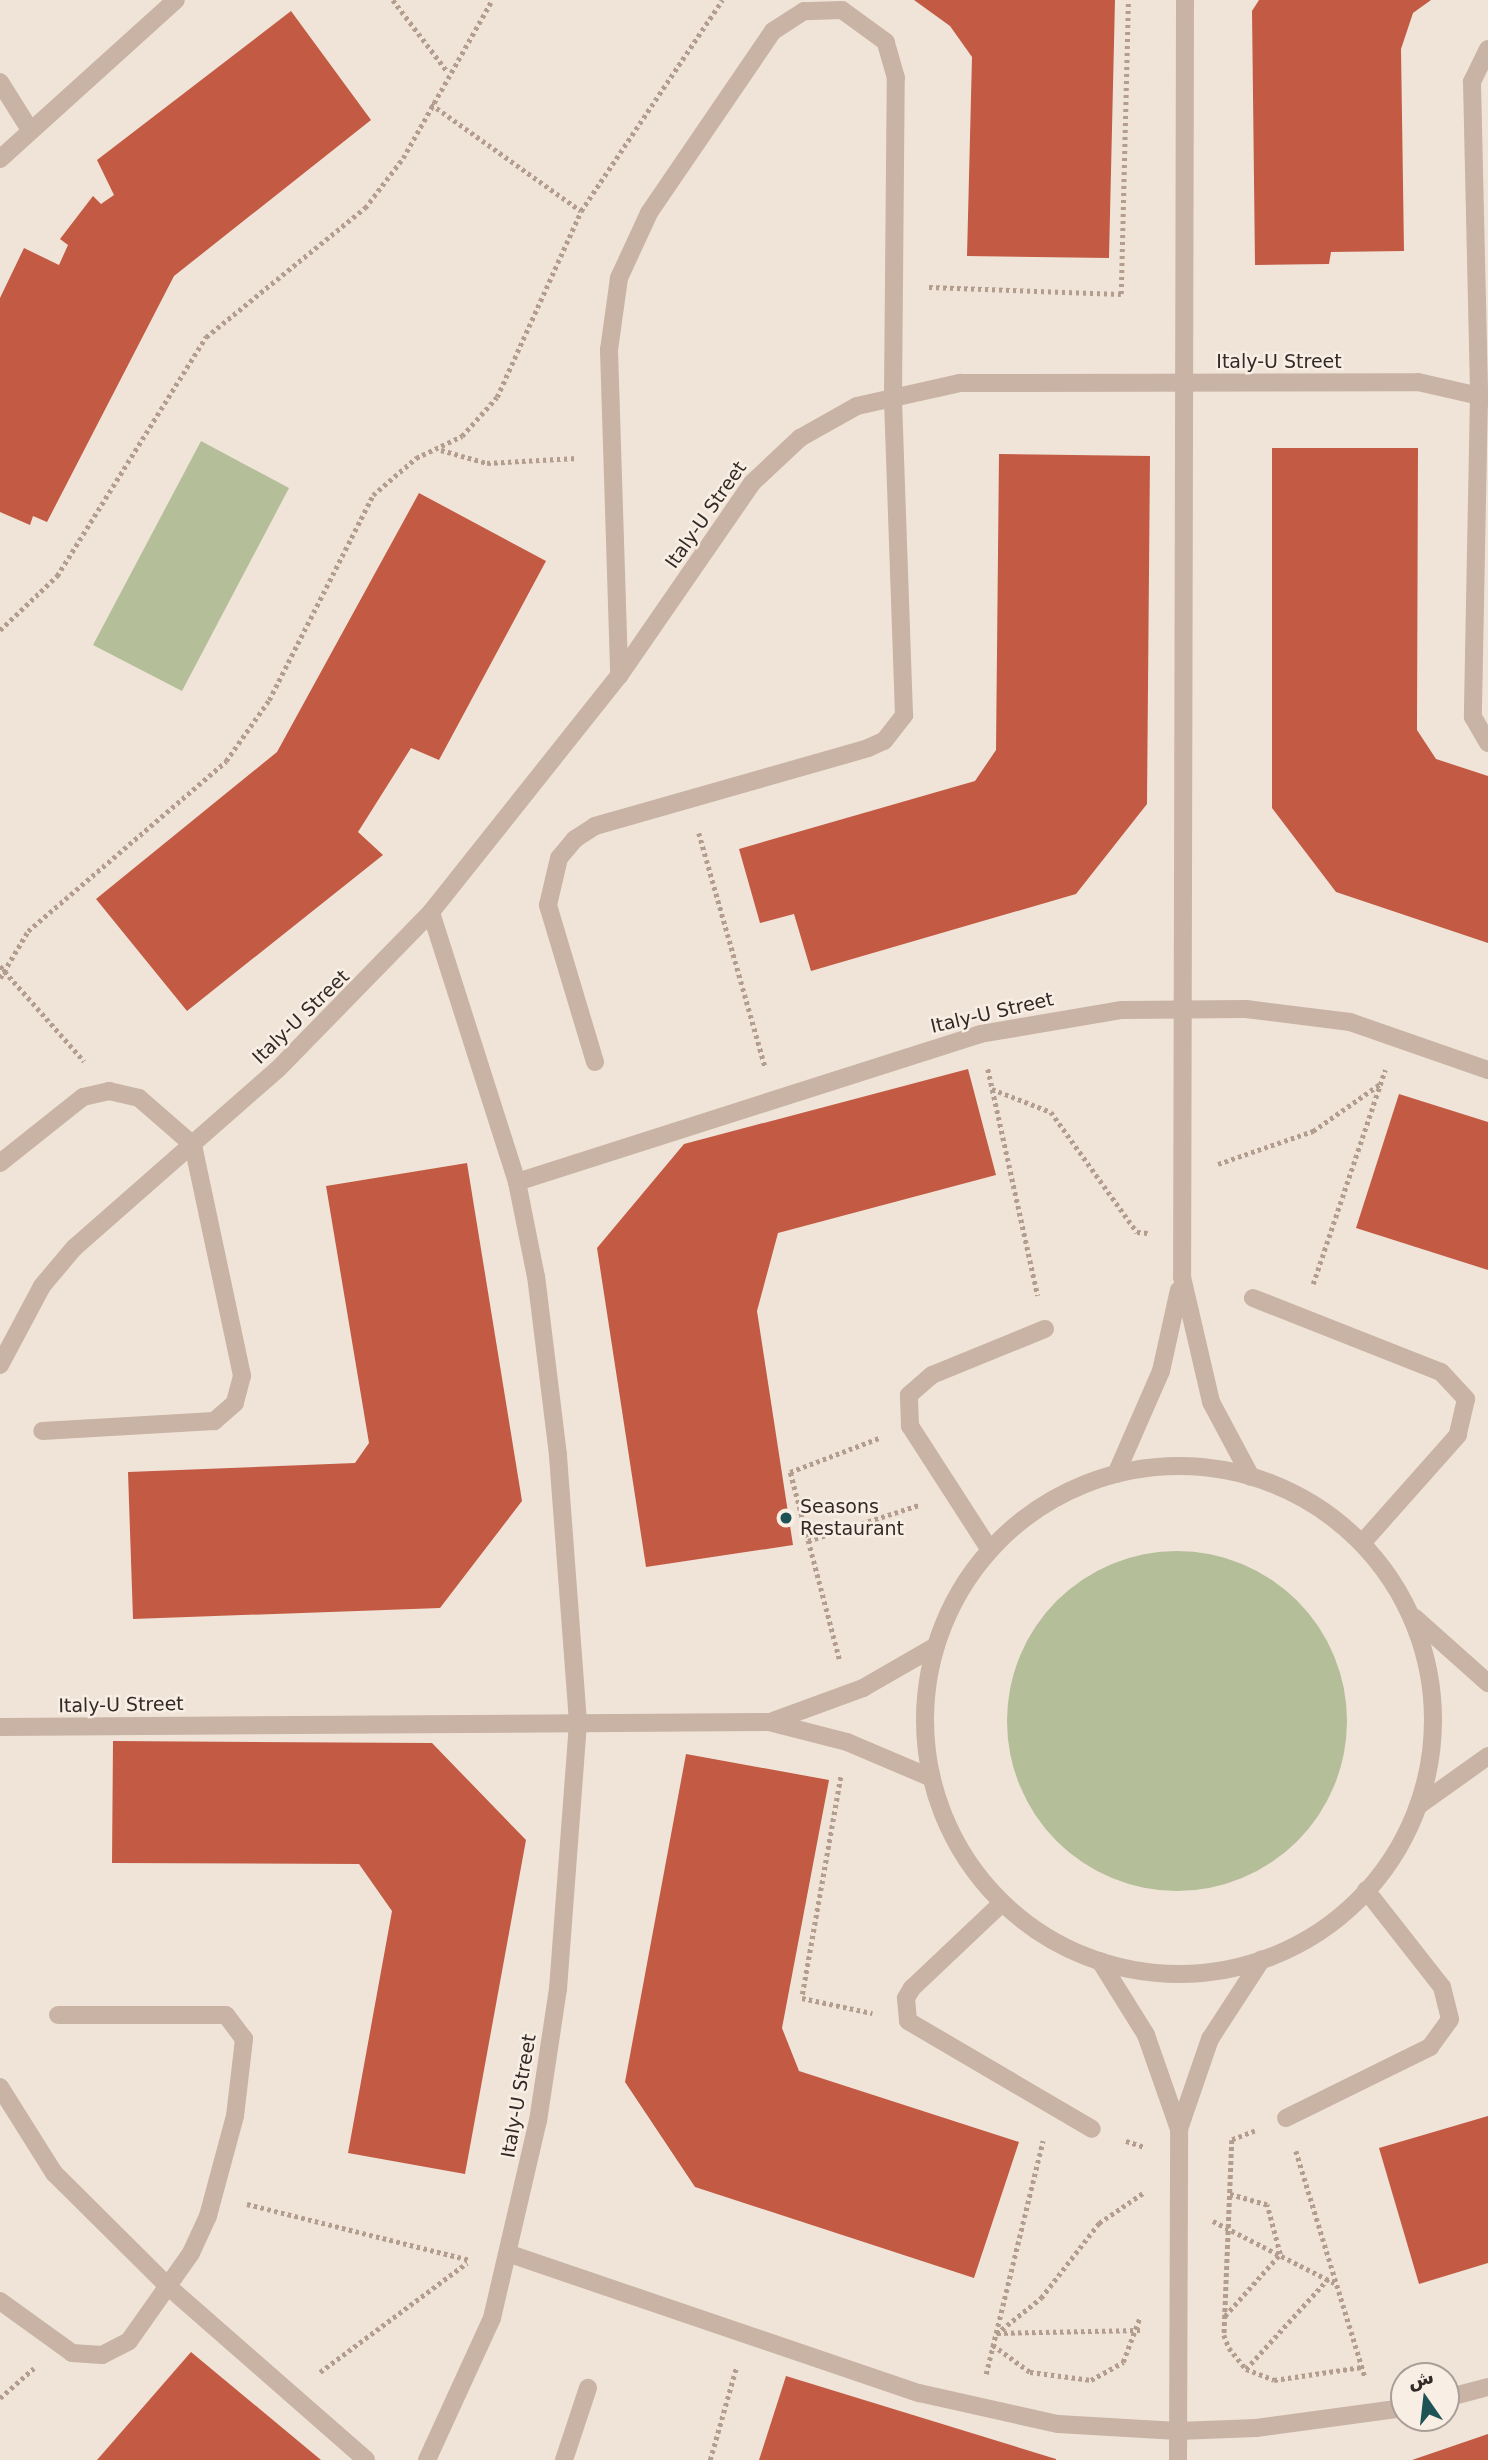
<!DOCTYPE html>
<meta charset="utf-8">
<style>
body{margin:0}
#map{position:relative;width:1488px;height:2460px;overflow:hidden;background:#f0e4d8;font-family:"DejaVu Sans","Noto Naskh Arabic",sans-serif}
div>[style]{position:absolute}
.green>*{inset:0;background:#b4be99}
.round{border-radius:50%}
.building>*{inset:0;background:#c35b44}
.path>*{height:4.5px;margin-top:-2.25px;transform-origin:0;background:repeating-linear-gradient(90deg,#b39d8f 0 3.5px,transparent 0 7px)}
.street>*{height:18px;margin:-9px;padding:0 9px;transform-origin:9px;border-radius:9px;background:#c8b3a5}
.street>.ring{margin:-9px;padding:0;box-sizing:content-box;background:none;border:18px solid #c8b3a5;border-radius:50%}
.dots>*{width:19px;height:19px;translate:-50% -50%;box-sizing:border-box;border:4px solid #f8eee4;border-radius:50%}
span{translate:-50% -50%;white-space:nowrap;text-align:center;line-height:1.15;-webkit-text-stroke:5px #f8eee4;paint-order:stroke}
.street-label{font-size:19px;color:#332926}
.poi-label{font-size:19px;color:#332926}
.left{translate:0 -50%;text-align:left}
.north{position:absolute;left:1390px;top:2362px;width:70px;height:70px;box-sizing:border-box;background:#f8eee4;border:2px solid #a99f98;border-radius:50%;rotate:346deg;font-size:19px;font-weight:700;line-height:28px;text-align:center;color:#332926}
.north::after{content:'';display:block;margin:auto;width:24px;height:32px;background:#1d5354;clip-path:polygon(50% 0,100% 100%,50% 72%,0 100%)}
</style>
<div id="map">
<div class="green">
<div style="clip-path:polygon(201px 441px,289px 488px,182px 691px,93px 645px)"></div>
<div class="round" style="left:1007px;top:1551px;width:340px;height:340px"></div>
</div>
<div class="building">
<div style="clip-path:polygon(914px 0,1115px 0,1109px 258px,967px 256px,972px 57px,950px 26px)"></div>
<div style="clip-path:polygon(1259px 0,1431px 0,1413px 13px,1401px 49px,1404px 251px,1331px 252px,1329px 264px,1255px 265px,1252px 11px)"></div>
<div style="clip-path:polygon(291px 11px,371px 120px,174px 276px,47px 522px,33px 516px,30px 525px,0 512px,0 298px,24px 248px,59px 265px,68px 245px,60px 239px,93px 196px,101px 204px,114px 195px,97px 160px)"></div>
<div style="clip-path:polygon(1272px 448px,1418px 448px,1417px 730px,1436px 759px,1488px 776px,1488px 943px,1336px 892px,1272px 808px)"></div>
<div style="clip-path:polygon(999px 454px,1150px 456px,1147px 804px,1076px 894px,811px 971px,794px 914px,760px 923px,739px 849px,975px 781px,996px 750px)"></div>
<div style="clip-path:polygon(419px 493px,546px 561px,439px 760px,411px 748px,358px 832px,383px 855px,187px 1011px,96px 899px,277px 752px)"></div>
<div style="clip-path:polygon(968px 1069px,996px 1175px,778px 1233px,757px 1311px,793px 1545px,646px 1567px,597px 1248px,684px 1144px)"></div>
<div style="clip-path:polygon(1399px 1094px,1488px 1122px,1488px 1270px,1356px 1228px)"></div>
<div style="clip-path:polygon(467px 1163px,522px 1501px,440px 1608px,133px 1619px,128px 1472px,355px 1463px,369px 1443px,326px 1186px)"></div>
<div style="clip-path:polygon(113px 1741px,432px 1743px,526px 1840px,465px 2174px,348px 2153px,392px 1911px,359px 1864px,112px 1863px)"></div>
<div style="clip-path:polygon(686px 1754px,829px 1780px,782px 2028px,799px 2071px,1019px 2142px,974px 2278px,695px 2187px,625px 2082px)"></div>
<div style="clip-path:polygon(1488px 2116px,1488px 2263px,1419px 2284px,1379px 2148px)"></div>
<div style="clip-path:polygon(191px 2352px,321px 2460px,97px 2460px)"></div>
<div style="clip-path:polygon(786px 2376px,1056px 2459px,1056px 2460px,759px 2460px)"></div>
<div style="clip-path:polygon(1488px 2434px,1488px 2460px,1412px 2460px)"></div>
</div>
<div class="path">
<div style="left:393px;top:0;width:89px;rotate:52.7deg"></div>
<div style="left:431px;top:104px;width:184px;rotate:35.5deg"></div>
<div style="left:929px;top:287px;width:192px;rotate:2.1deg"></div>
<div style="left:1121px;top:294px;width:294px;rotate:-88.6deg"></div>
<div style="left:441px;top:450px;width:48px;rotate:15.8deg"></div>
<div style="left:487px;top:463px;width:90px;rotate:-3.2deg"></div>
<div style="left:0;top:630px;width:79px;rotate:-43.5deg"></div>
<div style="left:57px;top:576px;width:282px;rotate:-58.1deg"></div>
<div style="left:206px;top:337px;width:205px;rotate:-39.1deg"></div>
<div style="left:365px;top:208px;width:63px;rotate:-52.8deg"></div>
<div style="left:403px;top:158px;width:181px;rotate:-60.6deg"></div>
<div style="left:699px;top:833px;width:243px;rotate:74.2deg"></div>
<div style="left:0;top:966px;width:127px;rotate:48.5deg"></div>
<div style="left:0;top:978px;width:55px;rotate:-59.2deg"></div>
<div style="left:28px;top:931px;width:261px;rotate:-40.6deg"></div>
<div style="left:226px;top:761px;width:75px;rotate:-54.8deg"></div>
<div style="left:269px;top:700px;width:230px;rotate:-63.1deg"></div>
<div style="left:373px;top:495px;width:57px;rotate:-40.7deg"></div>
<div style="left:416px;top:458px;width:51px;rotate:-25.6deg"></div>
<div style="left:462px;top:436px;width:52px;rotate:-48.1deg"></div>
<div style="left:497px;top:397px;width:204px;rotate:-65.7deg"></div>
<div style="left:581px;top:211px;width:254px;rotate:-56.2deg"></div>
<div style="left:988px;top:1069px;width:232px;rotate:77.6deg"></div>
<div style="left:992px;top:1089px;width:63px;rotate:21.3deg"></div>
<div style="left:1051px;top:1112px;width:148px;rotate:54.4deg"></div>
<div style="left:1137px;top:1232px;width:11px;rotate:5deg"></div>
<div style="left:1218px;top:1164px;width:101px;rotate:-19.2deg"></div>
<div style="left:1313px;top:1131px;width:82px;rotate:-35deg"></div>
<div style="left:1313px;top:1284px;width:226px;rotate:-71.4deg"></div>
<div style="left:808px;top:1541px;width:117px;rotate:-18deg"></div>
<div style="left:839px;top:1659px;width:193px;rotate:-104.7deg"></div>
<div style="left:790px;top:1472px;width:95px;rotate:-20.9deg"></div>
<div style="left:841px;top:1777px;width:224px;rotate:100deg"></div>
<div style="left:802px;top:1998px;width:72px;rotate:12.1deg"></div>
<div style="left:1255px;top:2131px;width:25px;rotate:159deg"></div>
<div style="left:1232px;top:2140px;width:195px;rotate:92.3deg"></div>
<div style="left:1224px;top:2335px;width:14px;rotate:69deg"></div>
<div style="left:1229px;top:2348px;width:27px;rotate:51deg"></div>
<div style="left:1246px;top:2369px;width:30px;rotate:21deg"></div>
<div style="left:1274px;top:2380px;width:89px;rotate:-8.4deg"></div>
<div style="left:1126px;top:2141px;width:19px;rotate:18deg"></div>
<div style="left:1296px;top:2151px;width:236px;rotate:73deg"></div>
<div style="left:247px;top:2204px;width:230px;rotate:14.1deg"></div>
<div style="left:1213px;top:2221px;width:138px;rotate:27.1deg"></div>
<div style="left:1225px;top:2316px;width:83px;rotate:-48.4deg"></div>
<div style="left:1280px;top:2254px;width:51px;rotate:-104.9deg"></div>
<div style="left:1267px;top:2205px;width:40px;rotate:-164deg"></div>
<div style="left:997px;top:2333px;width:143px;rotate:-1.2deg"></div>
<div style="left:996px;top:2334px;width:58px;rotate:-38.7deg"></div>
<div style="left:1041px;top:2298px;width:95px;rotate:-52.3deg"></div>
<div style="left:1099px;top:2223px;width:53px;rotate:-34.3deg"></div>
<div style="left:993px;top:2345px;width:46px;rotate:36.1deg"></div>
<div style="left:1030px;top:2372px;width:62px;rotate:7.5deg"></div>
<div style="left:1091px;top:2380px;width:37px;rotate:-29deg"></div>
<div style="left:1123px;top:2362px;width:48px;rotate:-69.3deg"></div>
<div style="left:1246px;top:2369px;width:122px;rotate:-47.7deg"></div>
<div style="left:320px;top:2372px;width:183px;rotate:-36.6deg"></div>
<div style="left:986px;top:2374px;width:240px;rotate:-76.3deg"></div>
<div style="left:0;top:2398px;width:45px;rotate:-41.4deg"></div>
<div style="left:710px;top:2460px;width:96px;rotate:-74.2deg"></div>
</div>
<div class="street">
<div style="left:1185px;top:0;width:1277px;rotate:90.13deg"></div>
<div style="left:1182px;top:1277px;width:128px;rotate:76.9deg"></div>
<div style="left:1211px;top:1402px;width:85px;rotate:61.9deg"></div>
<div style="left:1488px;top:49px;width:37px;rotate:116deg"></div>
<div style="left:1472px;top:82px;width:313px;rotate:88.7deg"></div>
<div style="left:1479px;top:395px;width:322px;rotate:91.1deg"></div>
<div style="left:1473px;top:717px;width:30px;rotate:60deg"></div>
<div style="left:0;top:82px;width:57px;rotate:58deg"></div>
<div style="left:0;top:159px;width:237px;rotate:-42.1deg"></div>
<div style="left:595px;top:1062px;width:164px;rotate:-106.7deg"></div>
<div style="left:548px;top:905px;width:48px;rotate:-76.8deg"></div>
<div style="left:559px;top:858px;width:25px;rotate:-50deg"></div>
<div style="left:575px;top:839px;width:24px;rotate:-33deg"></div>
<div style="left:595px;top:826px;width:284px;rotate:-15.9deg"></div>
<div style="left:868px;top:748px;width:17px;rotate:-24deg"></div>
<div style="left:884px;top:741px;width:33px;rotate:-52deg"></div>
<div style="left:904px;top:715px;width:320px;rotate:-92deg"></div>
<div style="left:893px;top:395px;width:317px;rotate:-89.5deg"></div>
<div style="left:896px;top:78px;width:37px;rotate:-106deg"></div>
<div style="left:886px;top:42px;width:54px;rotate:-144deg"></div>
<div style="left:842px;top:10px;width:38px;rotate:178deg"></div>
<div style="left:804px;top:11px;width:37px;rotate:147deg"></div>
<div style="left:773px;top:31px;width:220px;rotate:124.3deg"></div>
<div style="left:649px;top:213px;width:72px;rotate:114.8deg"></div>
<div style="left:619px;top:278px;width:73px;rotate:97.9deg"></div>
<div style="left:609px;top:350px;width:326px;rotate:88.2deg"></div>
<div style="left:0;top:1163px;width:106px;rotate:-38.5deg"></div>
<div style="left:83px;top:1097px;width:27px;rotate:-13deg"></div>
<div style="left:109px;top:1091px;width:31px;rotate:13deg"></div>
<div style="left:139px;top:1098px;width:72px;rotate:41deg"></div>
<div style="left:193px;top:1145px;width:236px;rotate:78deg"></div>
<div style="left:242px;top:1376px;width:28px;rotate:105deg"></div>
<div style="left:235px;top:1403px;width:28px;rotate:139deg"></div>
<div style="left:214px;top:1421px;width:172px;rotate:176.7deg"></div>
<div style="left:517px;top:1182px;width:486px;rotate:-17.7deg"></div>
<div style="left:980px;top:1034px;width:144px;rotate:-9.6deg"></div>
<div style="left:1122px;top:1010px;width:124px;rotate:-0.5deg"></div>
<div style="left:1246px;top:1009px;width:105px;rotate:7.1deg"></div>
<div style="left:1350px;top:1022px;width:146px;rotate:19.2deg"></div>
<div style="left:1253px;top:1298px;width:202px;rotate:21.5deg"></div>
<div style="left:1441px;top:1372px;width:37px;rotate:47deg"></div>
<div style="left:1466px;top:1399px;width:37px;rotate:103deg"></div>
<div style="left:1458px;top:1435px;width:144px;rotate:131.6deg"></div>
<div style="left:0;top:1365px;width:89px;rotate:-62deg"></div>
<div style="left:42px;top:1286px;width:50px;rotate:-49.9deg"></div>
<div style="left:74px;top:1248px;width:271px;rotate:-41.3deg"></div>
<div style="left:278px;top:1069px;width:219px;rotate:-45.7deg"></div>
<div style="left:431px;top:912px;width:302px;rotate:-51.5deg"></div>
<div style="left:619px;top:676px;width:234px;rotate:-55.4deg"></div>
<div style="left:752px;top:483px;width:66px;rotate:-43.2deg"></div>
<div style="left:800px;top:438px;width:65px;rotate:-29.3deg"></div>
<div style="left:857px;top:406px;width:106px;rotate:-12.6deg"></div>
<div style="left:960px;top:383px;width:458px;rotate:-0.1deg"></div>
<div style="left:1418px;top:382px;width:72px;rotate:12.9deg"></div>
<div class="ring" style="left:925px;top:1466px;width:490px;height:490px"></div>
<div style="left:1116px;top:1474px;width:112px;rotate:-66.4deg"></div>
<div style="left:1161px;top:1371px;width:83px;rotate:-77.5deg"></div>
<div style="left:990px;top:1550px;width:148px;rotate:-122.8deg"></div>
<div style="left:910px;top:1426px;width:31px;rotate:-92deg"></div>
<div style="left:909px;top:1395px;width:30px;rotate:-41deg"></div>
<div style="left:932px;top:1375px;width:122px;rotate:-22.2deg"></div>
<div style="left:1415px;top:1618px;width:98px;rotate:41.7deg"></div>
<div style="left:773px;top:1721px;width:96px;rotate:-20.1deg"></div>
<div style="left:863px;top:1688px;width:84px;rotate:-29.9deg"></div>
<div style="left:0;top:1727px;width:769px;rotate:-0.37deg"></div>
<div style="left:769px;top:1722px;width:81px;rotate:14.4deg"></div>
<div style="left:847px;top:1742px;width:92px;rotate:23deg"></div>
<div style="left:1418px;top:1806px;width:86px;rotate:-35.5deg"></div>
<div style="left:1002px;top:1903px;width:124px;rotate:136.6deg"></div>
<div style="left:912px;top:1988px;width:12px;rotate:121deg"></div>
<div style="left:906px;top:1998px;width:23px;rotate:85deg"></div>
<div style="left:908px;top:2021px;width:213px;rotate:30.4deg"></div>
<div style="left:1100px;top:1961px;width:87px;rotate:58.1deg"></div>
<div style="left:1146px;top:2035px;width:100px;rotate:70.7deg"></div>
<div style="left:0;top:2087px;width:102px;rotate:57.9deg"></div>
<div style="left:54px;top:2173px;width:165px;rotate:44.8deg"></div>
<div style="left:171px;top:2289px;width:259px;rotate:41.2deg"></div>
<div style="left:1286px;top:2118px;width:161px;rotate:-26.2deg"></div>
<div style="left:1430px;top:2047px;width:34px;rotate:-54deg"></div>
<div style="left:1450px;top:2019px;width:33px;rotate:-104deg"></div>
<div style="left:1442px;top:1987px;width:123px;rotate:-128.1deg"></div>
<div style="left:510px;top:2254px;width:432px;rotate:18.8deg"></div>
<div style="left:919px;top:2393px;width:142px;rotate:12.6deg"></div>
<div style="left:1058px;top:2424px;width:120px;rotate:3.3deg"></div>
<div style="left:1178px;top:2431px;width:78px;rotate:-2.2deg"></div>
<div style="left:1256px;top:2428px;width:149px;rotate:-7.7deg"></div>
<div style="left:0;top:2301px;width:89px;rotate:35.8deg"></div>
<div style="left:72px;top:2353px;width:30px;rotate:4deg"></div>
<div style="left:102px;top:2355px;width:30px;rotate:-27deg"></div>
<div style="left:129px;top:2341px;width:108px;rotate:-54.8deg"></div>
<div style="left:191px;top:2253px;width:41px;rotate:-65.3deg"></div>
<div style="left:208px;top:2216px;width:104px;rotate:-74.9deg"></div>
<div style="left:235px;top:2116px;width:78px;rotate:-83.3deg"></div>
<div style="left:244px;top:2039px;width:30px;rotate:-127deg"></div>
<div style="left:226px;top:2015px;width:168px;rotate:180deg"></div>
<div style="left:1446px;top:2398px;width:43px;rotate:-14.7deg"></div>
<div style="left:427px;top:2460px;width:156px;rotate:-65.4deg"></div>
<div style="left:492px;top:2318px;width:202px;rotate:-76.9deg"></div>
<div style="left:538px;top:2121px;width:134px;rotate:-81.4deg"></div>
<div style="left:558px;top:1989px;width:268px;rotate:-85.7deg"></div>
<div style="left:578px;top:1722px;width:268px;rotate:-94.3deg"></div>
<div style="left:558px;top:1455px;width:179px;rotate:-97deg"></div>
<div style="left:536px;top:1277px;width:97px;rotate:-101.3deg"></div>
<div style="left:517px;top:1182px;width:283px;rotate:-107.7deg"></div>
<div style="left:564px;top:2460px;width:76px;rotate:-71.6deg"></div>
<div style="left:1178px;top:2460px;width:331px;rotate:-89.8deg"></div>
<div style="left:1179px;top:2129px;width:95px;rotate:-71deg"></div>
<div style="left:1210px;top:2039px;width:95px;rotate:-57deg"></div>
</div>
<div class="dots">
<div style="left:786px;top:1518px;background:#1d5354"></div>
</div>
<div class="street-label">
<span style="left:1279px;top:362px">Italy-U Street</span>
<span style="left:706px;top:515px;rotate:-55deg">Italy-U Street</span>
<span style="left:992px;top:1013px;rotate:-13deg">Italy-U Street</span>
<span style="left:301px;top:1017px;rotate:-44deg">Italy-U Street</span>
<span style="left:121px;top:1705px;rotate:-1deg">Italy-U Street</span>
<span style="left:519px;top:2096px;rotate:-80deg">Italy-U Street</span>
</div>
<div class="poi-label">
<span class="left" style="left:800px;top:1518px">Seasons<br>Restaurant</span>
</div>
<div class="north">ش</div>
</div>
